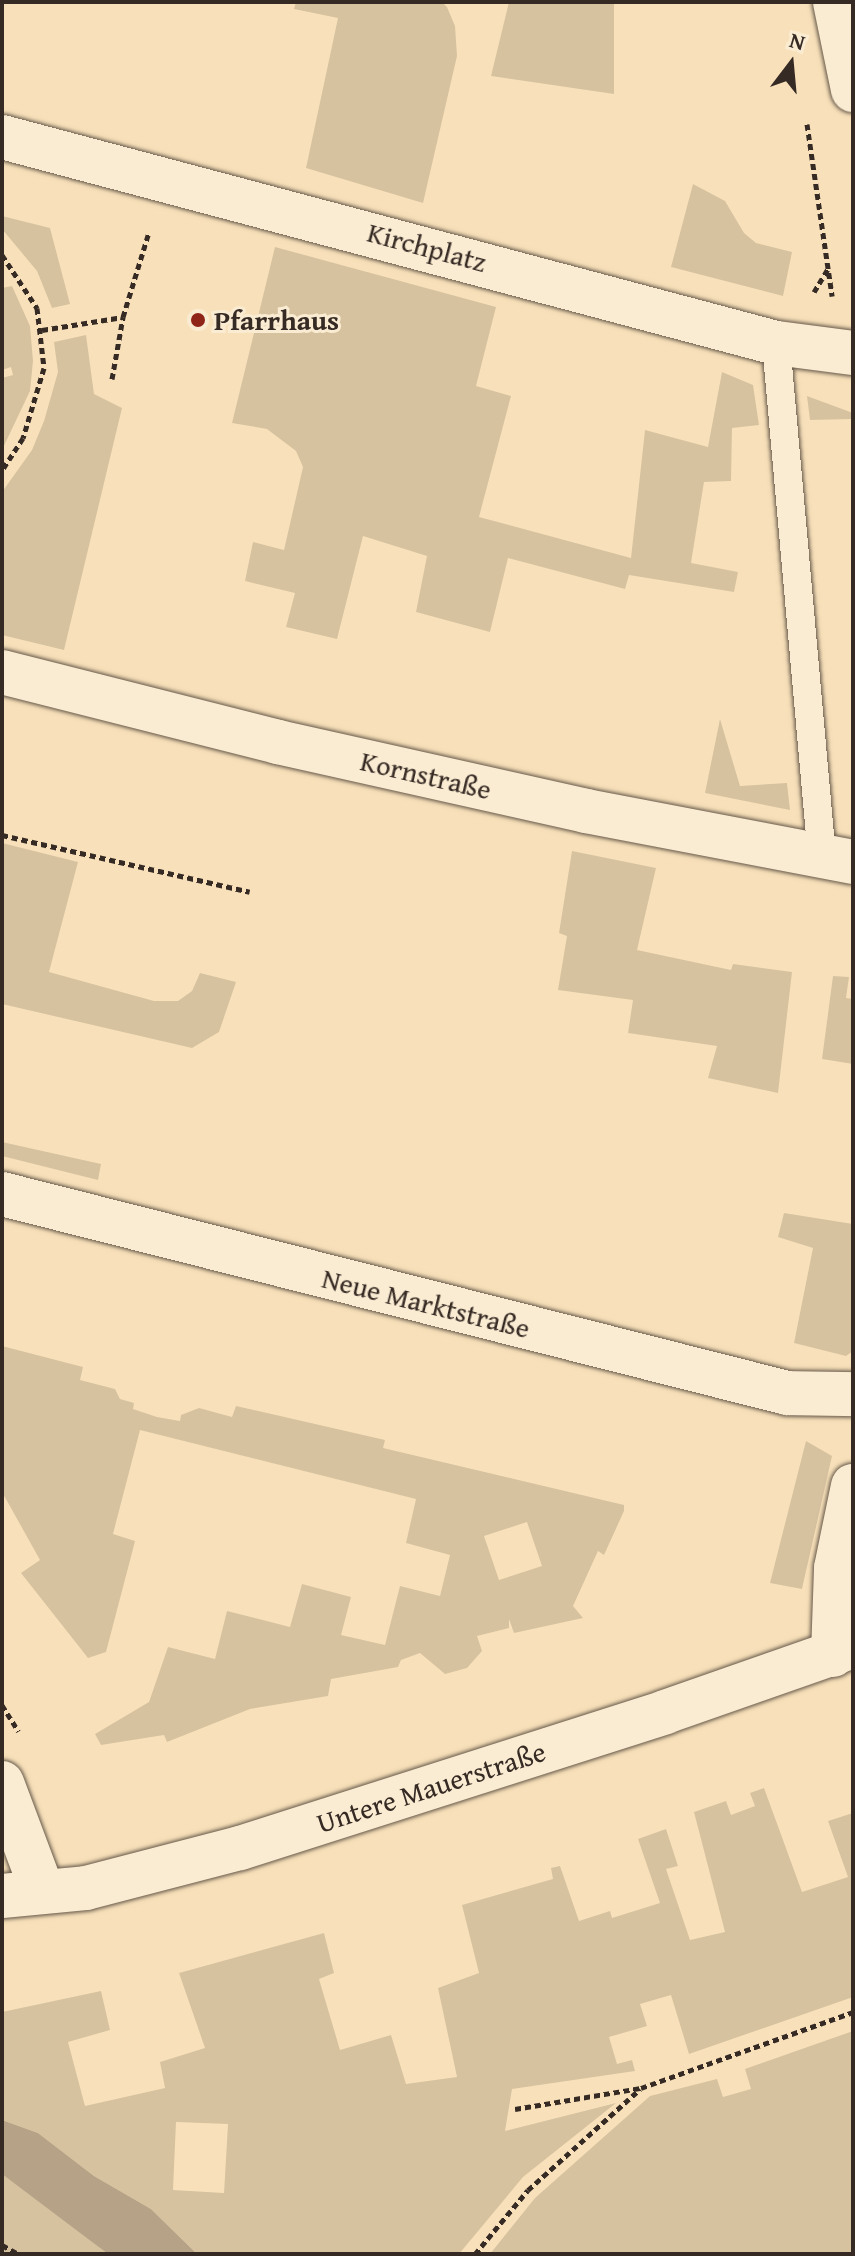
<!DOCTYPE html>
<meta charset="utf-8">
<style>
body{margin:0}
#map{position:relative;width:855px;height:2256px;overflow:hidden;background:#f8e1ba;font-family:"Gentium Book Plus",serif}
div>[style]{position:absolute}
.green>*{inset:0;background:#d7c2a0}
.water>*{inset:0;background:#b6a387}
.path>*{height:5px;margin-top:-2.5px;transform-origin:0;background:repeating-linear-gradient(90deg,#362a24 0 6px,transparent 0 10px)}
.roads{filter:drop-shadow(0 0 2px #66584a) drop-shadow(0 0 2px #66584a)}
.lane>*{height:28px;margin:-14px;padding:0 14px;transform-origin:14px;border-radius:14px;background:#faecd2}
.street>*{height:44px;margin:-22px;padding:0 22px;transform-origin:22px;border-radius:22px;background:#faecd2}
.dots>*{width:22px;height:22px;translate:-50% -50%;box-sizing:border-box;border:4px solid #faecd2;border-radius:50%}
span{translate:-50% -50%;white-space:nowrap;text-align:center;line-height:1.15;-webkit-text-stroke:6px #faecd2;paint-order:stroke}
.street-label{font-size:28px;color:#362a24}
.poi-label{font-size:28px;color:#362a24;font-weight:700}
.left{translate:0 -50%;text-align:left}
.frame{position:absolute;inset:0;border:4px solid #362a24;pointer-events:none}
.north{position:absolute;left:751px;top:24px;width:80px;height:80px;-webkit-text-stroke:6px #faecd2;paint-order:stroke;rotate:16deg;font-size:22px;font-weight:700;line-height:32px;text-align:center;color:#362a24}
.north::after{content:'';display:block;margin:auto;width:28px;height:36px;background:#362a24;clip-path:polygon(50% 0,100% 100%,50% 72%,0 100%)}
</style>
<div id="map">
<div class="green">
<div style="clip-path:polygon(296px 2px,442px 2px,447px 7px,455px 26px,457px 56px,423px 203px,306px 168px,338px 18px,294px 9px)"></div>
<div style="clip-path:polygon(509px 2px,614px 2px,614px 94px,491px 76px)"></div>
<div style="clip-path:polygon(693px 184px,725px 201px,744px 233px,756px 243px,792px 252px,783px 296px,671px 267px)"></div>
<div style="clip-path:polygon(2px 216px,50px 228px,70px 304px,52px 308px,37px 271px,2px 229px)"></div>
<div style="clip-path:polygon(275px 247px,496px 307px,476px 386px,511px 396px,479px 517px,631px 558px,645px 430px,708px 447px,722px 372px,753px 385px,759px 425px,732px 428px,731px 481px,704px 482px,691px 563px,738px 572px,734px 592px,629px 575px,625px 589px,508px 558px,490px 632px,416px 612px,427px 556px,363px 536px,337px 639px,286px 627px,295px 593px,245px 581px,253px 542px,284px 550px,303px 467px,296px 451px,267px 429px,232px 423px)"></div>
<div style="clip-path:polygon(12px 286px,30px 326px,33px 361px,30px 391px,2px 450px,2px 378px,13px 375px,11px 367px,2px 370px,2px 288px)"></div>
<div style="clip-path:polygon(86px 335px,94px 394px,122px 408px,64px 650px,2px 635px,2px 492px,32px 450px,44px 421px,58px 372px,54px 342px)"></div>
<div style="clip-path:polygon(807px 396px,853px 413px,853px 419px,810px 420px)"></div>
<div style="clip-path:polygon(720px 719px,740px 786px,787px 783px,790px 810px,705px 793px)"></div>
<div style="clip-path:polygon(2px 843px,78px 862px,49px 972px,154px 1001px,178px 1001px,192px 991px,200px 973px,236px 982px,219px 1032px,192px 1048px,2px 1004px)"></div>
<div style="clip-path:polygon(572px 851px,656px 868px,637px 950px,731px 970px,733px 964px,792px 972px,778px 1093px,708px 1078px,717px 1046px,628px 1033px,633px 1000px,558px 990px,567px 936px,559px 933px)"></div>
<div style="clip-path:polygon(833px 976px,849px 977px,846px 998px,853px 999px,853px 1064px,822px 1059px)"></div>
<div style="clip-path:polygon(2px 1142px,101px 1164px,98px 1180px,2px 1156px)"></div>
<div style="clip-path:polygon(784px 1213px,853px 1224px,853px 1351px,846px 1356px,794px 1343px,813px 1248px,778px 1237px)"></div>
<div style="clip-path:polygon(evenodd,2px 1346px,83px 1367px,80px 1380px,115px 1389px,120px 1399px,134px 1403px,133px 1409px,157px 1417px,180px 1421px,181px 1415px,199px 1408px,232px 1417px,236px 1406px,385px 1440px,383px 1448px,624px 1505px,624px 1511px,604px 1555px,598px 1551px,573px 1606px,583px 1618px,514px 1633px,509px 1619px,509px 1628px,477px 1636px,482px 1651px,467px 1668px,445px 1674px,420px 1653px,401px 1660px,398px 1667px,331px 1679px,328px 1696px,250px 1709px,167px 1742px,164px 1735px,101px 1745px,95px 1734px,149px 1702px,168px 1647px,215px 1659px,227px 1611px,290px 1627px,302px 1584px,351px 1597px,341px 1635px,385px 1645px,400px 1586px,440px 1596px,450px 1555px,406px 1543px,416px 1499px,140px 1430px,113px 1534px,135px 1541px,133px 1549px,106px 1652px,88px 1658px,21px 1573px,40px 1560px,2px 1492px,2px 1346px,527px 1522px,542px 1566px,499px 1580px,484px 1536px,527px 1522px)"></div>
<div style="clip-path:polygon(806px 1441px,832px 1456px,802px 1589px,770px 1583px)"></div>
<div style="clip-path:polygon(evenodd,764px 1788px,802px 1892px,848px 1877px,828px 1821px,853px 1813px,853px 1997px,689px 2054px,671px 1995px,640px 2004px,647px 2026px,609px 2037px,617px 2064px,632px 2060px,635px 2071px,512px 2089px,505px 2131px,616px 2103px,523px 2177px,459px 2254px,197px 2254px,151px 2209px,94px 2176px,38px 2133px,2px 2120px,2px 2012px,101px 1991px,110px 2030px,68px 2042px,85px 2106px,165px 2088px,160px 2062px,205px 2048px,179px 1973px,324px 1933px,334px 1973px,319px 1979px,340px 2050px,391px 2035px,406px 2084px,457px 2077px,438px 1988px,479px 1973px,462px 1905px,553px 1879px,551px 1868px,560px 1866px,579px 1921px,610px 1911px,612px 1918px,660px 1903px,638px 1839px,666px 1829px,678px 1866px,666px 1869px,690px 1940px,725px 1932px,694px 1812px,726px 1801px,731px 1815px,755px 1806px,750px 1793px,764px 1788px,176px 2122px,228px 2124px,224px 2193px,173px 2190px,176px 2122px)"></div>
<div style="clip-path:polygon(853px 2031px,853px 2254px,490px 2254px,535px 2198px,650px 2096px,717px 2079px,723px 2097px,751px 2089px,745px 2069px)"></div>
<div style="clip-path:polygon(2px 2174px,42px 2202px,108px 2254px,2px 2254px)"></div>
</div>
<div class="water">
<div style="clip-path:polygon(2px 2120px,38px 2133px,94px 2176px,151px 2209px,197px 2254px,108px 2254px,2px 2174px)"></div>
</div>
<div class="path">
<div style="left:807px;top:124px;width:174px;rotate:81.7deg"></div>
<div style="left:2px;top:255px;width:64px;rotate:56.6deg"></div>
<div style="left:37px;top:308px;width:60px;rotate:83.3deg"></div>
<div style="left:44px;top:368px;width:73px;rotate:106.7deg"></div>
<div style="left:23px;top:438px;width:38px;rotate:123deg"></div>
<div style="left:814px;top:292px;width:27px;rotate:-59deg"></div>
<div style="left:42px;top:330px;width:82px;rotate:-9.1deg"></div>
<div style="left:123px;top:317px;width:89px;rotate:-73deg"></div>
<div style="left:112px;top:379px;width:63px;rotate:-79.9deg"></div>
<div style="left:2px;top:835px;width:254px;rotate:12.9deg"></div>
<div style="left:2px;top:1705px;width:31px;rotate:58deg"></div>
<div style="left:515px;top:2109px;width:128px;rotate:-9.5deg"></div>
<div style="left:641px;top:2088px;width:225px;rotate:-19.7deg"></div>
<div style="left:2px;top:2245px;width:18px;rotate:29deg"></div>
<div style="left:475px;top:2254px;width:83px;rotate:-50.4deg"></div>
<div style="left:528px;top:2190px;width:151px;rotate:-42deg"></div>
</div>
<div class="roads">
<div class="lane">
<div style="left:776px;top:343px;width:516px;rotate:84.89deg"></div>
</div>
<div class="street">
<div style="left:835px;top:2px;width:90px;rotate:78.4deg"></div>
<div style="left:2px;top:137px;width:801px;rotate:14.9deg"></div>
<div style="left:776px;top:343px;width:78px;rotate:7.4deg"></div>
<div style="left:2px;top:672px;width:285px;rotate:14.2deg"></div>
<div style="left:278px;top:742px;width:316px;rotate:12.6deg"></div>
<div style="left:586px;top:811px;width:272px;rotate:10.8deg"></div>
<div style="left:2px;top:1194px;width:810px;rotate:14.22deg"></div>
<div style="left:787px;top:1393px;width:66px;rotate:0.9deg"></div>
<div style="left:833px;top:1655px;width:87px;rotate:-88deg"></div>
<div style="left:836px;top:1568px;width:84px;rotate:-78.3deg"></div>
<div style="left:2px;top:1783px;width:114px;rotate:69.5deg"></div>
<div style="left:2px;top:1896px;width:84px;rotate:-5.4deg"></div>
<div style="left:86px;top:1888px;width:159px;rotate:-14.6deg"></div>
<div style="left:240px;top:1848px;width:446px;rotate:-17.7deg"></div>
<div style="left:665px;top:1712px;width:199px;rotate:-19.3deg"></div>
</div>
</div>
<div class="dots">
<div style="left:198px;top:320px;background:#8f2418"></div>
</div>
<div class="street-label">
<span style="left:427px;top:247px;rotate:15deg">Kirchplatz</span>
<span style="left:426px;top:775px;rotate:13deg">Kornstraße</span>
<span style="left:426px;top:1303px;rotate:14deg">Neue Marktstraße</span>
<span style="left:431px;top:1787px;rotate:-18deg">Untere Mauerstraße</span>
</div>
<div class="poi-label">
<span class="left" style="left:214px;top:320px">Pfarrhaus</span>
</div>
<div class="frame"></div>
<div class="north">N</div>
</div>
